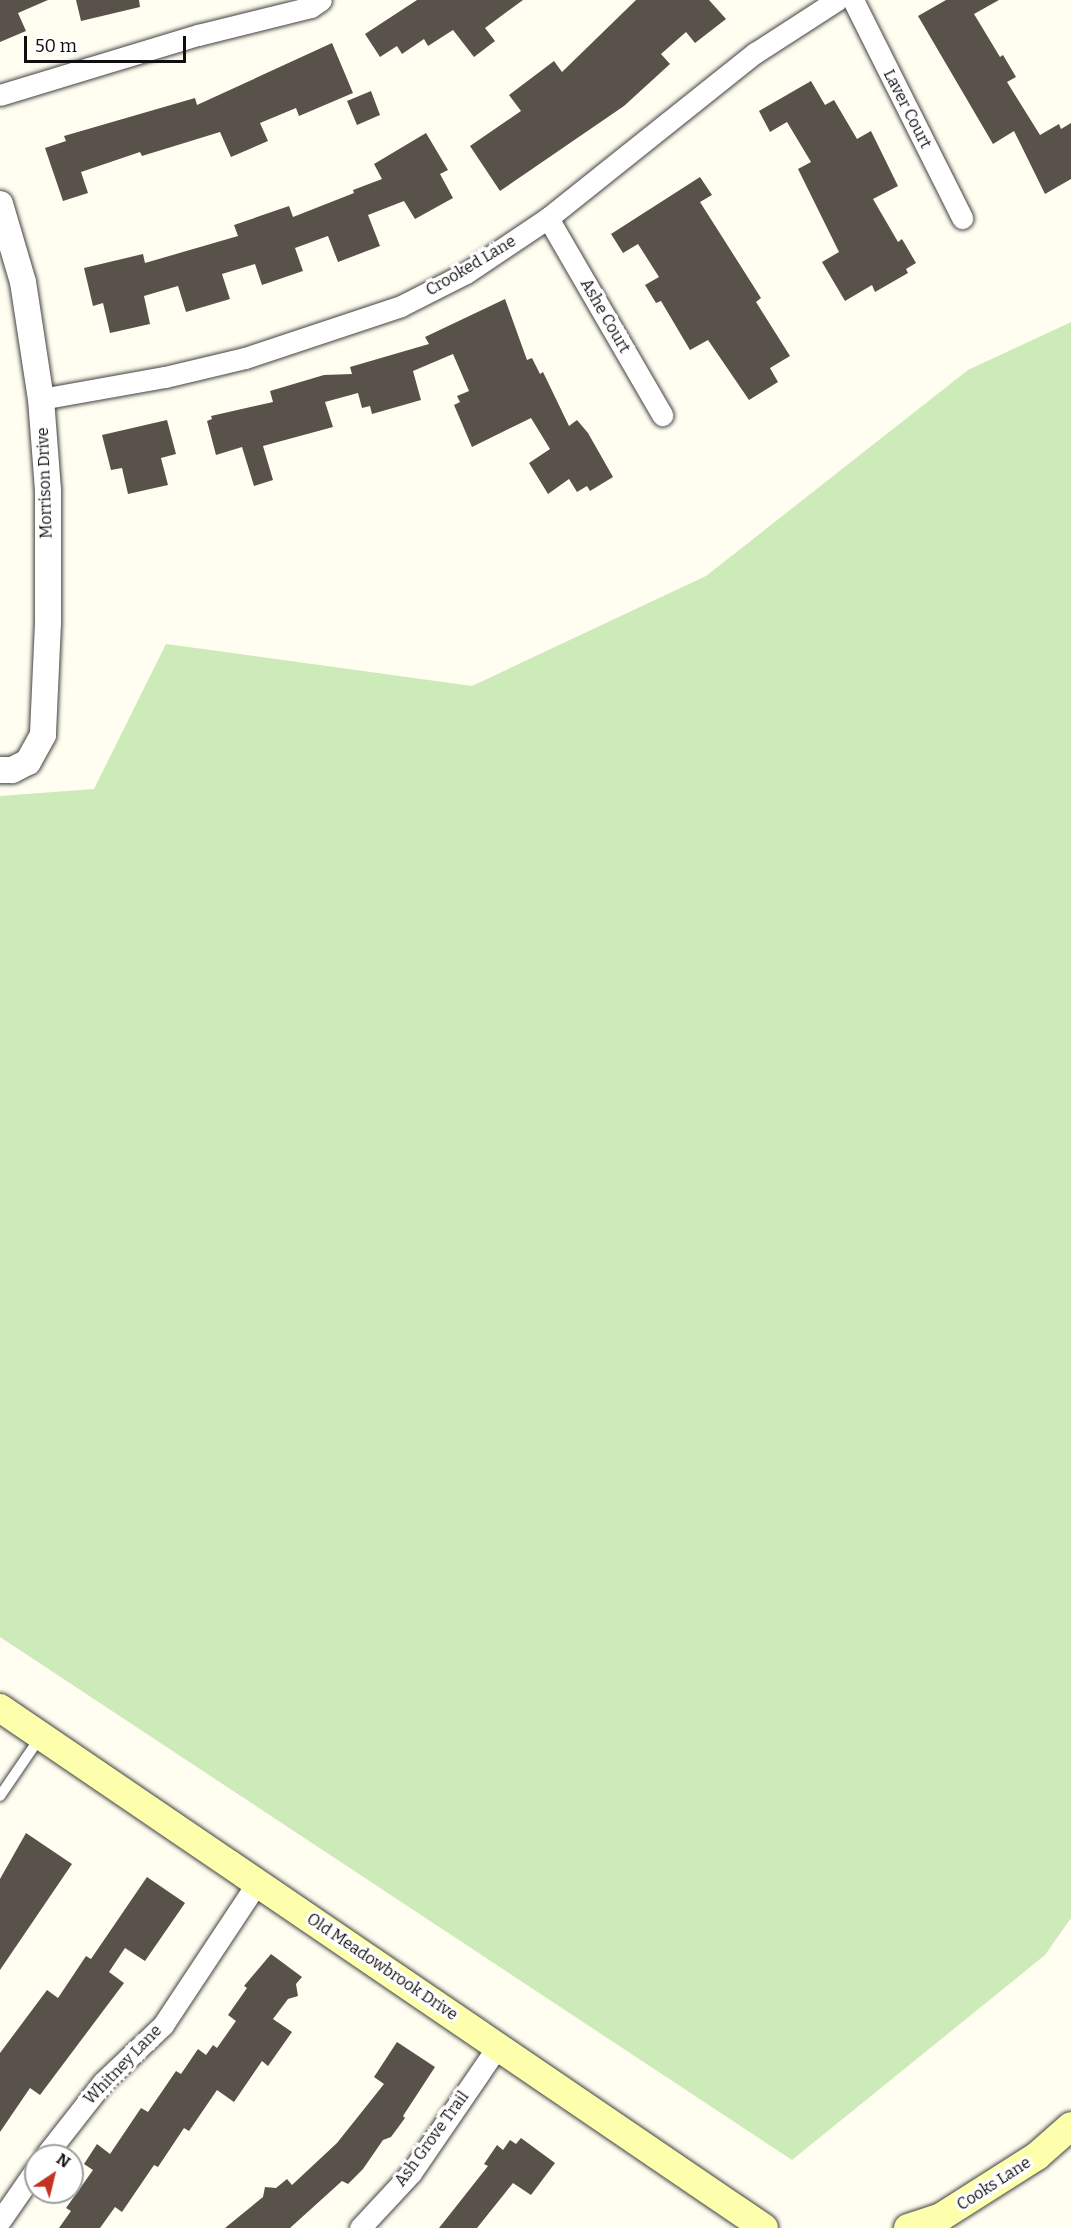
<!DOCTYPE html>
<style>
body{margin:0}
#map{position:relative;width:1071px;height:2228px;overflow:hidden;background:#fffef1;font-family:Bitter,serif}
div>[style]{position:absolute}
.green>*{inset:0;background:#ccebb9}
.building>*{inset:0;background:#58524b}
.roads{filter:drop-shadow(0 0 2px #424242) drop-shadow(0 0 2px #424242)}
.service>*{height:10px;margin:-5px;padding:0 5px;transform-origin:5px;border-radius:5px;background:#fff}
.minor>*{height:21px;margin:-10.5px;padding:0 10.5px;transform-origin:10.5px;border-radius:10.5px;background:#fff}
.tertiary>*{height:26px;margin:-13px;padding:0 13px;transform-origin:13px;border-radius:13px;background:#fff}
.secondary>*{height:28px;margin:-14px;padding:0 14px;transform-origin:14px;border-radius:14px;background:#fdffac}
span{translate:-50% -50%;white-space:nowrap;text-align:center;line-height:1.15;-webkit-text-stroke:6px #fff;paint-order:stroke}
.street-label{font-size:16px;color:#0f0f0f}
.north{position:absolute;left:24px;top:2144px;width:60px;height:60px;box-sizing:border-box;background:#fff;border:2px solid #9f9f9f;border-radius:50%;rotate:35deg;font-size:16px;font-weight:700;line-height:24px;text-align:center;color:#0f0f0f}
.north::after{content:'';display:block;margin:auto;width:21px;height:27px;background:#c33223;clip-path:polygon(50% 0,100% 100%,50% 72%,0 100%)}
.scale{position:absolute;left:24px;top:36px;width:162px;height:27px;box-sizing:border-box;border:3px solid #0f0f0f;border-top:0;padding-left:8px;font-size:18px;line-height:21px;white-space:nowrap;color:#0f0f0f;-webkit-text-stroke:4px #fff;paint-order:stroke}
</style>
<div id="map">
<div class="green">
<div style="clip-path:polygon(1071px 322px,1071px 1918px,1045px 1955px,792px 2160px,0 1637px,0 796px,94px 789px,166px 644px,472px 686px,706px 576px,968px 370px)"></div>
</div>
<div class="building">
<div style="clip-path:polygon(0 0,48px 0,18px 13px,26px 31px,0 42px)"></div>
<div style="clip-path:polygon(76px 0,139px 0,140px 7px,81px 21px)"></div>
<div style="clip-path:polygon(417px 0,523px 0,485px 28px,495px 41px,474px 57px,453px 30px,428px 46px,424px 39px,402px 54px,397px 46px,380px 57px,365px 34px)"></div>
<div style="clip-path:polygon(636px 0,709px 0,726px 19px,695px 43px,686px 32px,661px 54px,670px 64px,624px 106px,500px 191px,470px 146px,521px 111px,509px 95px,554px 61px,562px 72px)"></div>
<div style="clip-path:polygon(946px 0,999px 0,974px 14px,1000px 57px,1003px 55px,1016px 77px,1007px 82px,1040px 135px,1059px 124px,1061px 129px,1071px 123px,1071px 179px,1045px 194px,1014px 131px,993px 144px,918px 16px)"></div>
<div style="clip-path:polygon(332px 43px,353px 93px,299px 116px,296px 108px,260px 123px,268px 141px,231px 157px,220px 132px,142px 156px,140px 152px,81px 172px,88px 193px,63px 201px,45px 148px,66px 141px,64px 136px,195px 98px,197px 105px)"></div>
<div style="clip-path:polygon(811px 81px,825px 105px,834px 100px,857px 139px,871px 131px,898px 186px,873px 199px,898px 242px,902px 239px,916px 263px,906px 269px,908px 273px,875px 292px,872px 285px,845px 301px,822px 262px,839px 252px,798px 169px,811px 162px,787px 122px,770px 132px,759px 111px)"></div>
<div style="clip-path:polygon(371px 91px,380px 115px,357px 125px,347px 101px)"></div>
<div style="clip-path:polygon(426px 133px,448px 170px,440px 174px,453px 198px,415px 219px,404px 201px,368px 215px,380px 246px,338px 262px,328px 236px,295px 248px,303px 271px,262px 285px,255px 264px,222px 274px,230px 299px,186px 312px,178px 286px,144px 296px,150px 324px,110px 333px,103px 303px,93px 306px,84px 268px,143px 254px,145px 263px,238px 236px,234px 225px,289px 206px,293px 217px,354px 193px,353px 190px,382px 179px,374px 164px)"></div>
<div style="clip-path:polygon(700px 177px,712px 195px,700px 202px,761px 298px,756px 302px,790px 356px,770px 368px,778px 382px,749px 400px,708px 340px,690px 350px,661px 301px,656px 303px,645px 285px,659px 277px,638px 244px,623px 253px,611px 234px)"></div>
<div style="clip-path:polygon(505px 299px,527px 360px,532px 358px,540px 374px,543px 372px,569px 426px,577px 420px,588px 433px,613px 477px,590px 491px,587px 486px,577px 492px,569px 479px,548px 494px,529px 463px,550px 449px,531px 418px,472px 447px,454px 405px,460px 402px,457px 396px,469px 391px,453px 354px,413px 371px,421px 400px,372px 414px,370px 406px,362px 408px,358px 393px,325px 402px,333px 427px,263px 446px,273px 480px,254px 486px,242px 447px,216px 455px,207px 421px,212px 419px,211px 416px,273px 402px,270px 391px,324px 375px,352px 374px,350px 367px,429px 344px,425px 337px)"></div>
<div style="clip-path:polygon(167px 420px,176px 454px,161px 458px,168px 485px,128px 494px,122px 468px,111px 470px,102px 435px)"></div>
<div style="clip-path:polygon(26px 1833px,72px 1864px,0 1970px,0 1879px)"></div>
<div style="clip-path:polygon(147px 1877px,185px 1903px,145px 1961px,125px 1948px,109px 1972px,124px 1983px,40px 2095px,30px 2088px,0 2132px,0 2053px,47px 1990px,58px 1998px,86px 1956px,91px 1959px)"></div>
<div style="clip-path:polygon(271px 1954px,302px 1977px,296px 1984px,298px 1996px,288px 1999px,273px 2019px,292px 2032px,268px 2066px,262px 2061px,234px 2102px,217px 2090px,189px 2131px,184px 2128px,158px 2167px,154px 2165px,122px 2212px,115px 2207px,100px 2228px,59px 2228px,71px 2211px,66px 2208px,93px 2170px,84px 2164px,97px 2144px,110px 2154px,141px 2108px,148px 2112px,176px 2071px,181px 2074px,198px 2049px,206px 2055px,213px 2045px,217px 2048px,236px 2021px,228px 2015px,247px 1988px,244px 1986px)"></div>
<div style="clip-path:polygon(397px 2042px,435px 2067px,403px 2116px,405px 2118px,391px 2137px,383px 2140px,363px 2169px,348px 2184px,342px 2181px,290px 2228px,225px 2228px,263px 2197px,265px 2187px,276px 2188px,287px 2179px,292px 2185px,337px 2143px,384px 2084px,374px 2077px)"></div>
<div style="clip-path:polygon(521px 2138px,555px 2163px,531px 2195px,513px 2183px,477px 2228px,439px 2228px,488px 2166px,484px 2164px,497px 2145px,503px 2150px,510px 2140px,516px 2144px)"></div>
</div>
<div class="roads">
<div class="service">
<div style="left:0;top:1796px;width:73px;rotate:-55.7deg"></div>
</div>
<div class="minor">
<div style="left:853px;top:0;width:244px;rotate:63.4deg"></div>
<div style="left:0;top:95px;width:207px;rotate:-16.9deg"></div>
<div style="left:198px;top:35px;width:116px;rotate:-13.9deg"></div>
<div style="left:311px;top:7px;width:12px;rotate:-35deg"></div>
<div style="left:548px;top:218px;width:228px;rotate:59.9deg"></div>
<div style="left:41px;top:399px;width:126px;rotate:-10.1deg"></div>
<div style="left:165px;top:377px;width:82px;rotate:-13.4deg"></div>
<div style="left:245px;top:358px;width:164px;rotate:-18.4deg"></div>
<div style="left:401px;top:306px;width:73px;rotate:-26.9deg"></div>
<div style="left:466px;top:273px;width:99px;rotate:-33.9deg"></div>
<div style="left:548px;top:218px;width:265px;rotate:-38.6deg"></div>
<div style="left:755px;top:53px;width:98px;rotate:-32.9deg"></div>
<div style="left:45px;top:2156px;width:94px;rotate:-51.9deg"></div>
<div style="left:103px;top:2082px;width:83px;rotate:-43.5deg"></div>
<div style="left:163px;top:2025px;width:170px;rotate:-56.5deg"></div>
<div style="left:0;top:2221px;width:63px;rotate:-55.3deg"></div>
<div style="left:360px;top:2228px;width:75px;rotate:-47.2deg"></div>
<div style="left:411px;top:2173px;width:154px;rotate:-55.6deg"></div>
</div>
<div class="tertiary">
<div style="left:0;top:204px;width:81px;rotate:73.6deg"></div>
<div style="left:23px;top:282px;width:118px;rotate:81.3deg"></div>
<div style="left:41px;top:399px;width:92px;rotate:85.6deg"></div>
<div style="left:48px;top:491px;width:132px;rotate:90deg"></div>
<div style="left:48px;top:623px;width:112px;rotate:92.6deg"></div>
<div style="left:43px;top:735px;width:31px;rotate:119deg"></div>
<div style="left:28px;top:762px;width:18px;rotate:153deg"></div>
<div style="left:12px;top:770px;width:12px;rotate:180deg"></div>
</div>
<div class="secondary">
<div style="left:0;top:1708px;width:924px;rotate:34.24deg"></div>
<div style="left:908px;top:2228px;width:35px;rotate:-18deg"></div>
<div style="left:941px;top:2217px;width:114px;rotate:-32.4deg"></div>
<div style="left:1037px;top:2156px;width:45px;rotate:-41.4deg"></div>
</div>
</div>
<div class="street-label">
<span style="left:907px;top:109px;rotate:63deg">Laver Court</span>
<span style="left:471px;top:266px;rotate:-31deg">Crooked Lane</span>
<span style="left:605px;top:316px;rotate:60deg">Ashe Court</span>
<span style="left:45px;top:483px;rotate:-92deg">Morrison Drive</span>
<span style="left:382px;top:1967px;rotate:34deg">Old Meadowbrook Drive</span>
<span style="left:123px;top:2065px;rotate:-46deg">Whitney Lane</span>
<span style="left:432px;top:2139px;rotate:-54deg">Ash Grove Trail</span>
<span style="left:994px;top:2184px;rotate:-33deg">Cooks Lane</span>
</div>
<div class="north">N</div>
<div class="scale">50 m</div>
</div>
